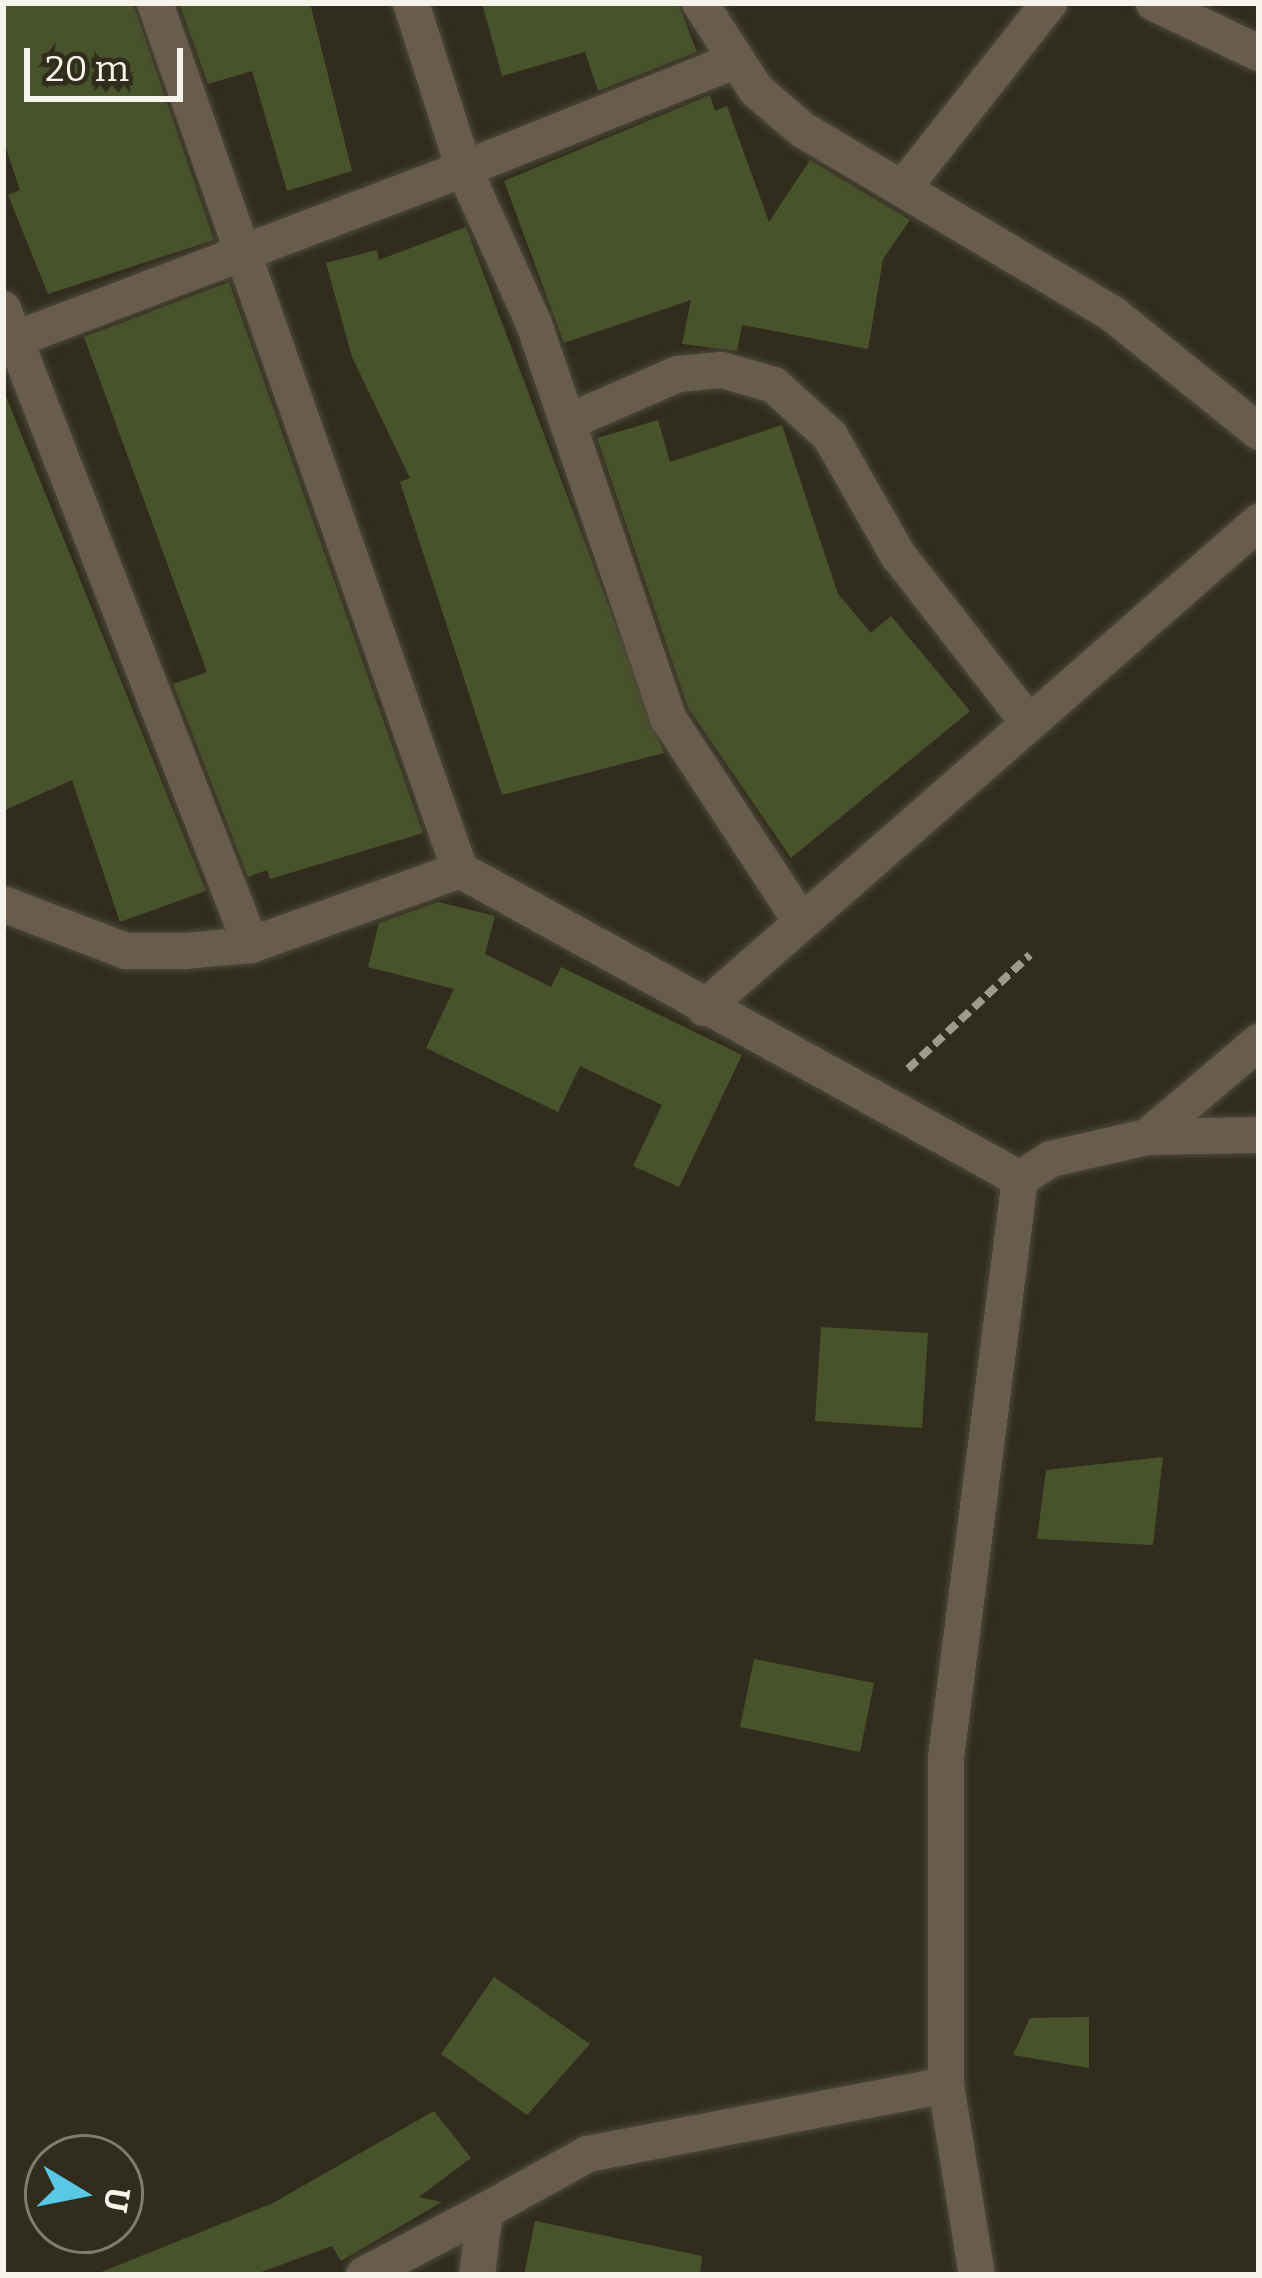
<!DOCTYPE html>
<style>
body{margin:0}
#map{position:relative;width:1262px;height:2278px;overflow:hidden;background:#312d1e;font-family:Bitter,serif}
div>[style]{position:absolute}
.building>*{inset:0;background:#49532b}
.path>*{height:8px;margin-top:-4px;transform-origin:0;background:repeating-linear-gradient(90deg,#9d9a8e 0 12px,transparent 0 18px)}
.roads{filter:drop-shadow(0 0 3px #4d493b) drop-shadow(0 0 3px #4d493b)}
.minor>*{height:36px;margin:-18px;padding:0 18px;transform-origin:18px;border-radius:18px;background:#685c4d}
.tertiary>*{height:36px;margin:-18px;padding:0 18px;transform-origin:18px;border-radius:18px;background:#685c4d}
span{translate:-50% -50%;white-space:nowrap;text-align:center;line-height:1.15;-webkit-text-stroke:9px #312d1e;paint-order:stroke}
.frame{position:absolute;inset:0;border:6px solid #f6f4ea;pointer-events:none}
.north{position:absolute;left:24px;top:2134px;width:120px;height:120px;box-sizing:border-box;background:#312d1e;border:3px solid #807d70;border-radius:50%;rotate:100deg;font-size:33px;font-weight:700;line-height:48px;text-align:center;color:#f6f4ea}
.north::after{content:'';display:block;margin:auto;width:42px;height:54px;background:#59c8e4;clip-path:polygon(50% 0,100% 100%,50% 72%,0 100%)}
.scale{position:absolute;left:24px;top:48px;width:159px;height:54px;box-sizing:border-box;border:6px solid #f6f4ea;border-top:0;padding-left:15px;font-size:36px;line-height:42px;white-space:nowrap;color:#f6f4ea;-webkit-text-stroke:9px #312d1e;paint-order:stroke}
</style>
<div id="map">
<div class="building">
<div style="clip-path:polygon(3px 3px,133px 3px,214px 240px,48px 294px,8px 195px,20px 190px,3px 139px)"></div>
<div style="clip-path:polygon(179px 3px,310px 3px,352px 171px,287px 191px,252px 71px,208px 84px)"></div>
<div style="clip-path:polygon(482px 3px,678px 3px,697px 52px,598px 91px,585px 52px,502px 76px)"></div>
<div style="clip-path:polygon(710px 95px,715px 111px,727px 106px,769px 222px,810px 160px,910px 220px,883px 259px,868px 349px,742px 325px,737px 351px,682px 344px,691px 300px,564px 343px,504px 181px)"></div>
<div style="clip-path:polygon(466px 227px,664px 753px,502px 795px,400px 482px,410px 478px,352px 357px,326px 263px,377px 250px,379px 260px)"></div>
<div style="clip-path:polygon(229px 282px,423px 833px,270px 879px,267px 870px,248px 877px,173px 684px,207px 672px,84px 337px)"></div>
<div style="clip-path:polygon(3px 389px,206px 891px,120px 922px,72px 780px,3px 811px)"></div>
<div style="clip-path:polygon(658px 420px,670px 462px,782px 425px,838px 594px,871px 633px,891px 616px,970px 711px,791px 858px,688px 708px,597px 438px)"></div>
<div style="clip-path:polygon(438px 902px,495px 916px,485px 954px,551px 987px,561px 967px,742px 1055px,679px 1187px,633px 1166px,662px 1105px,580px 1066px,558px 1112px,426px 1048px,454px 989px,368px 967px,379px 923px)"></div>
<div style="clip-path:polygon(821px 1327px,928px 1333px,922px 1428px,815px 1421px)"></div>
<div style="clip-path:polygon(1163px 1457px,1153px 1545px,1037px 1539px,1046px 1470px)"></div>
<div style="clip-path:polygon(754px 1659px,874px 1683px,860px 1752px,740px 1727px)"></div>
<div style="clip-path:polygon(494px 1977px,590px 2044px,527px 2115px,441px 2054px)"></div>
<div style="clip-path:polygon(1089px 2017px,1089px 2068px,1013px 2055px,1030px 2018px)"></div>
<div style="clip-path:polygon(434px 2111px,471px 2158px,419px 2197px,442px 2202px,341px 2261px,332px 2246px,253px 2275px,94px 2275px,273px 2203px)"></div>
<div style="clip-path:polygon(535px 2221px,702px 2256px,700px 2275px,524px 2275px)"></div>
</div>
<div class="path">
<div style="left:908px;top:1069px;width:167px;rotate:-43.1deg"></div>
</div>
<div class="roads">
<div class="minor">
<div style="left:155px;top:3px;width:919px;rotate:70.62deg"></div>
<div style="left:460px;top:870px;width:640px;rotate:28.89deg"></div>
<div style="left:411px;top:3px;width:174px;rotate:72.3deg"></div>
<div style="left:464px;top:169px;width:291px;rotate:-21.8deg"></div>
<div style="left:700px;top:3px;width:103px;rotate:57.2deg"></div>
<div style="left:756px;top:90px;width:62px;rotate:40.4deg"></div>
<div style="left:803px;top:130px;width:362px;rotate:30.7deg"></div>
<div style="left:1114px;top:315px;width:186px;rotate:38.9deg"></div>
<div style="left:1154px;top:3px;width:116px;rotate:25.5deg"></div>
<div style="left:903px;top:188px;width:236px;rotate:-51.7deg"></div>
<div style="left:3px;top:309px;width:683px;rotate:68.7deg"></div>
<div style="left:3px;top:344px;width:493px;rotate:-20.8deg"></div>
<div style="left:464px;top:169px;width:170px;rotate:65.7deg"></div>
<div style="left:534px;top:324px;width:416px;rotate:71.2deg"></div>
<div style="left:668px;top:718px;width:241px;rotate:56.8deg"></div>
<div style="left:568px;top:422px;width:120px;rotate:-23.6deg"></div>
<div style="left:678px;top:374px;width:44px;rotate:-5.2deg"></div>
<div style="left:722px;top:370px;width:54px;rotate:16.1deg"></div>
<div style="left:774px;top:385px;width:76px;rotate:42.3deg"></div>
<div style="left:830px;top:436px;width:137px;rotate:60.3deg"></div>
<div style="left:898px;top:555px;width:212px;rotate:52.1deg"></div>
<div style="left:3px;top:904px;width:132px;rotate:20.9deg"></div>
<div style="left:126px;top:951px;width:58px"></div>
<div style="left:184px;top:951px;width:67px;rotate:-5.1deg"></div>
<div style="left:251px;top:945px;width:222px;rotate:-19.7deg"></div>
<div style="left:704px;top:1008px;width:738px;rotate:-41.21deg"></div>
<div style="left:1147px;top:1137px;width:112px;rotate:-1deg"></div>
<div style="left:364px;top:2275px;width:137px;rotate:-27.9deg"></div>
<div style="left:477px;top:2275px;width:64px;rotate:-82.9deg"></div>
<div style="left:485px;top:2211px;width:118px;rotate:-29deg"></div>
<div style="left:588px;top:2154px;width:365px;rotate:-10.9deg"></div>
</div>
<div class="tertiary">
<div style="left:977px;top:2275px;width:193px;rotate:-99.3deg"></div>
<div style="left:946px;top:2085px;width:327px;rotate:-90deg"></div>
<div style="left:946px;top:1758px;width:584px;rotate:-82.72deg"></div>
<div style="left:1020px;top:1179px;width:37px;rotate:-33deg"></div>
<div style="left:1051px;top:1159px;width:98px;rotate:-12.9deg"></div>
<div style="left:1147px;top:1137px;width:147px;rotate:-40.3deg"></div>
</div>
</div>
<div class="frame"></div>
<div class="north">U</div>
<div class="scale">20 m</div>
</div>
